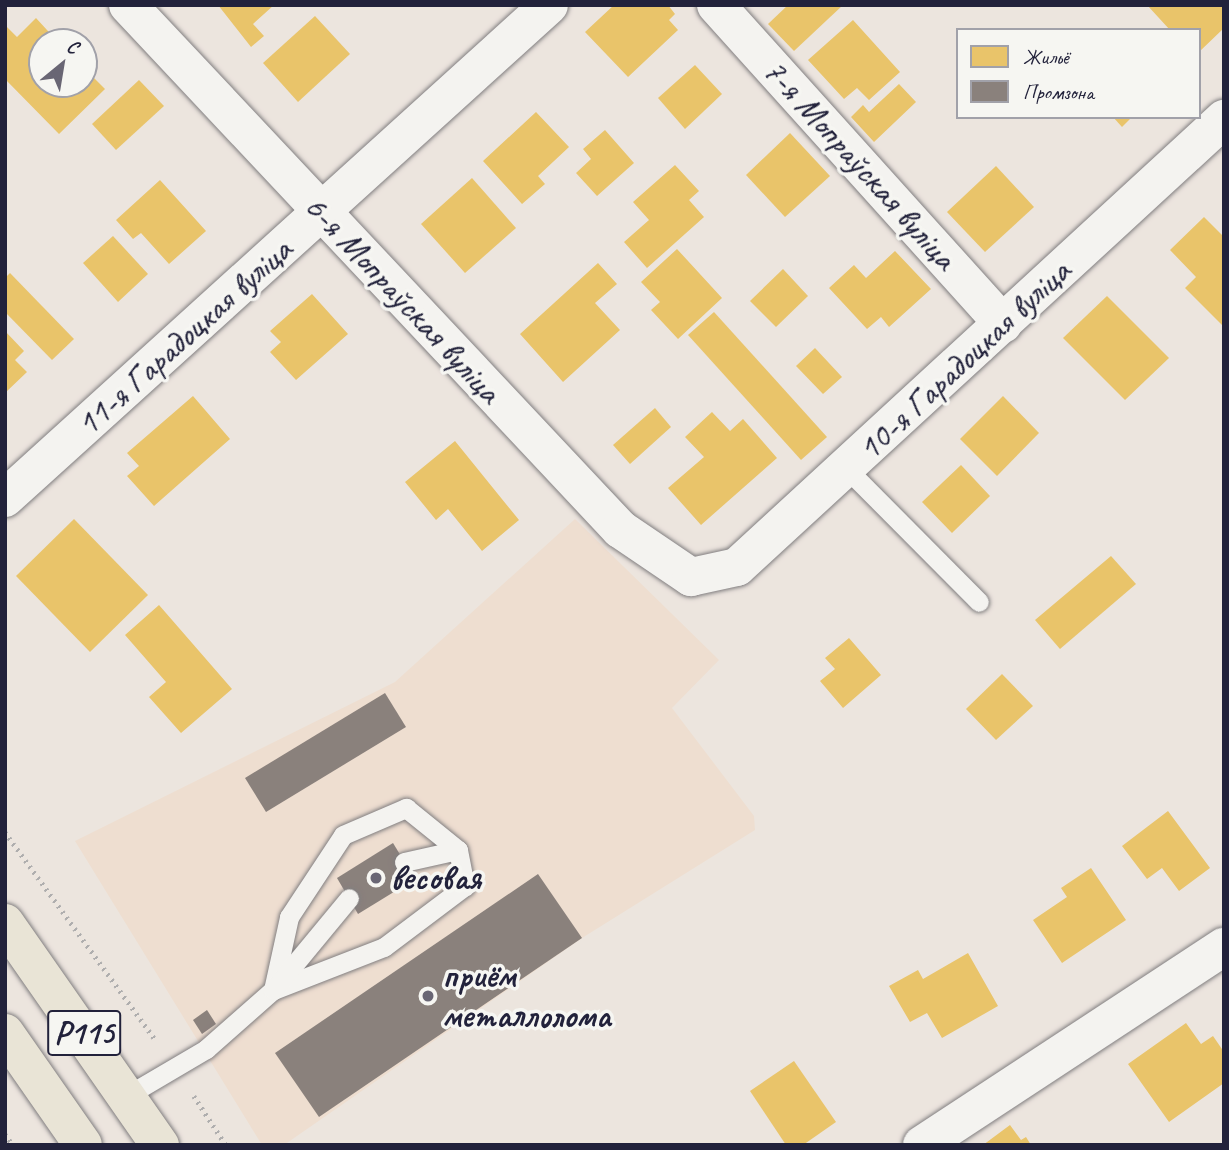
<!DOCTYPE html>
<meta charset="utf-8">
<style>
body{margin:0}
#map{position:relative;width:1229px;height:1150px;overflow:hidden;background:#ece5de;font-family:Caveat,sans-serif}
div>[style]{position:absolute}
.built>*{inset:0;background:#eeded0}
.homes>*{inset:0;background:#e9c46a}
.industry>*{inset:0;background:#8a817c}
.path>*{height:4.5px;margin-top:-2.25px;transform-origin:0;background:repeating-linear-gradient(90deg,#afaeae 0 2px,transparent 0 7px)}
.roads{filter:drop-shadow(0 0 2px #817e80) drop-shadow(0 0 2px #817e80)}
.lane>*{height:19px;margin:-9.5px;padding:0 9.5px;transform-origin:9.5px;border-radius:9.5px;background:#f4f3f0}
.street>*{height:38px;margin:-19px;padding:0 19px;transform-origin:19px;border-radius:19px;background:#f4f3f0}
.primary>*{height:38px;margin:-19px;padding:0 19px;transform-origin:19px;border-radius:19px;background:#e9e4d6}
.dots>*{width:19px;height:19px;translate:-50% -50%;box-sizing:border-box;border:4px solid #f6f6f2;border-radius:50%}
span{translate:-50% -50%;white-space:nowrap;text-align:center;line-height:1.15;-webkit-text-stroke:7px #f6f6f2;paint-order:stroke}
.shield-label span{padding:2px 5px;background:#f6f6f2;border:2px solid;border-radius:5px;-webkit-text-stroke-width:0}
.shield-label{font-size:33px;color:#22223b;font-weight:700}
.street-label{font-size:35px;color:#22223b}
.poi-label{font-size:35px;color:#22223b;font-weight:700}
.left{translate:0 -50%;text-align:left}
.frame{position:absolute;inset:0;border:7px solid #22223b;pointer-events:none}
.legend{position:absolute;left:956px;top:28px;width:245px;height:91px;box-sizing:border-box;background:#f6f6f2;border:2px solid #a1a1a9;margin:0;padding:9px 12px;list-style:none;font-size:21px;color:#22223b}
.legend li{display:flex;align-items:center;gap:14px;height:35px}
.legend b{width:35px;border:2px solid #a1a1a9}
.north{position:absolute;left:28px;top:28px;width:70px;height:70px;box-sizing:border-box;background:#f6f6f2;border:2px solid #a1a1a9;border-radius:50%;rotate:30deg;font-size:19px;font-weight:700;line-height:28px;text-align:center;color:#22223b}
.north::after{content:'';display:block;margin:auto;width:24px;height:32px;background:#696674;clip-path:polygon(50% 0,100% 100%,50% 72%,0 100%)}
</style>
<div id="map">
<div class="built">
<div style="clip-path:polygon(575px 519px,719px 660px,672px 708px,754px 816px,755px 830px,582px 938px,284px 1145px,262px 1145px,75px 841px,395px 682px)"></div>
</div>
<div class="homes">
<div style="clip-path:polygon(218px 5px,274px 5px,253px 24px,264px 36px,251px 47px)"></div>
<div style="clip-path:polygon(614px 5px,668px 5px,675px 14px,669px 20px,678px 30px,628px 77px,585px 32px)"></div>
<div style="clip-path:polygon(788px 5px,843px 5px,794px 51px,768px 24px)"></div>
<div style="clip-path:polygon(1147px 5px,1224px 5px,1224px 28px,1199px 52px,1199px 30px,1170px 30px)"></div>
<div style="clip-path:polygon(315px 16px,350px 54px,298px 102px,263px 63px)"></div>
<div style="clip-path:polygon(36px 18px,58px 42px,42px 42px,42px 84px,84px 84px,84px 68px,105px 89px,59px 134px,5px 79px,5px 25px,17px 37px)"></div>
<div style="clip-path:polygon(853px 20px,900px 72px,869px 100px,857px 88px,844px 99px,808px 60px)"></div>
<div style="clip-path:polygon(695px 65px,722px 94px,685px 129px,658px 98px)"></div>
<div style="clip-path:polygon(139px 80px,164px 106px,116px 150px,92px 124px)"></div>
<div style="clip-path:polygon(899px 84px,916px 102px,874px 142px,851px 117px,863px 105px,869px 112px)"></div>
<div style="clip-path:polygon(536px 112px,569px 147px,538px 176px,545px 184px,522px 204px,483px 161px)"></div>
<div style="clip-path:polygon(1113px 117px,1132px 117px,1122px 127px)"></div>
<div style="clip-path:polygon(605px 130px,634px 163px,597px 196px,576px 173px,591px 159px,583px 149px)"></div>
<div style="clip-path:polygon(790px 133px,830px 176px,785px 217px,746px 175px)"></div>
<div style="clip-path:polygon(675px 165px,699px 191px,689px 200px,704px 217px,647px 268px,624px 242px,649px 220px,633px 202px)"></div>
<div style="clip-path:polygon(996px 166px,1034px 207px,985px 252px,947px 212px)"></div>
<div style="clip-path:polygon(472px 178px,516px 228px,465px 273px,421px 224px)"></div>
<div style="clip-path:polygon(160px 180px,206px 231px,169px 264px,141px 233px,133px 239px,116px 220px)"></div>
<div style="clip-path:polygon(1204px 217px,1224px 237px,1224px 327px,1185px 288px,1196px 277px,1170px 250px)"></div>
<div style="clip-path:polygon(113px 236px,148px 274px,118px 302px,83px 263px)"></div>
<div style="clip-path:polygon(677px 249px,722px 298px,678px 339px,651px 310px,660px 302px,641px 282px)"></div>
<div style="clip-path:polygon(895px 251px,931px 289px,889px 327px,881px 317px,867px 329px,829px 288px,854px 265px,866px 278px)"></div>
<div style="clip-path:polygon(598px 263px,617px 284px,595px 303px,620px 330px,563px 382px,520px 334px)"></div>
<div style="clip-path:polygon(783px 269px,808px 296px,776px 327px,750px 301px)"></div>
<div style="clip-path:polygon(10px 273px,74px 339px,52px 360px,5px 312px,5px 278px)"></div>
<div style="clip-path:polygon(312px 294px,348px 334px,296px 380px,270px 352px,281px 342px,270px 331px)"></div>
<div style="clip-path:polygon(1107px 296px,1169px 358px,1125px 400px,1063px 338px)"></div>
<div style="clip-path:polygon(714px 312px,827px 437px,801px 460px,688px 335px)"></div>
<div style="clip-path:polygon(5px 331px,24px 351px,15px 360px,27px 372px,5px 393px)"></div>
<div style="clip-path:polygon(815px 348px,842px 377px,823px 394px,796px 366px)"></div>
<div style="clip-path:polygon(193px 396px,230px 439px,154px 506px,127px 476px,139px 466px,127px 453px)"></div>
<div style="clip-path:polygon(1003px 396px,1039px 433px,997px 476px,960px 439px)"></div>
<div style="clip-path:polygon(655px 408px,671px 427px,630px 464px,613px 445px)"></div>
<div style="clip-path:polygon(712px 412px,730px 431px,743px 419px,777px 458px,701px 525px,668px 488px,704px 457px,685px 437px)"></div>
<div style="clip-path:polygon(455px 441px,519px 520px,482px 551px,448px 509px,436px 520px,405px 482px)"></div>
<div style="clip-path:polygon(961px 465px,990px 496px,952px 533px,922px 502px)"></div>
<div style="clip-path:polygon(74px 519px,148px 595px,90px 652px,16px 576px)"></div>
<div style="clip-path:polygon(1111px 556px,1136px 584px,1060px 649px,1035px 620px)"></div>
<div style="clip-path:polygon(159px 605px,232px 689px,181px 733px,149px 697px,166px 682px,125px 635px)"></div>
<div style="clip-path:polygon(849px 638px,881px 675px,843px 708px,820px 681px,835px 669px,825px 658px)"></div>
<div style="clip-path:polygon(1002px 674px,1033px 706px,996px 740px,966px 709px)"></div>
<div style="clip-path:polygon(1168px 811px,1210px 868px,1179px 891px,1162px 868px,1147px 879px,1122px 846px)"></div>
<div style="clip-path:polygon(1091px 868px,1126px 920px,1062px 963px,1033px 920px,1067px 897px,1061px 888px)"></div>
<div style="clip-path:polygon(968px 953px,998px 1006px,942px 1038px,927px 1013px,910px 1022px,889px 986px,918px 970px,923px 979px)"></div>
<div style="clip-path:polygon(1186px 1023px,1201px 1044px,1213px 1036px,1224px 1052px,1224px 1083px,1169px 1122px,1128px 1064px)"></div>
<div style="clip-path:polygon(794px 1061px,836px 1122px,803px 1145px,786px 1145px,750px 1091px)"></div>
<div style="clip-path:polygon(1010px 1125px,1021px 1140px,1026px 1137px,1031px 1145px,983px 1145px)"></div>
</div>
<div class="industry">
<div style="clip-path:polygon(385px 693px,406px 727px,266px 812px,245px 778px)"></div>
<div style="clip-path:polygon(393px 843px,415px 879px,358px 914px,337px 878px)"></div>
<div style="clip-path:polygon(538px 874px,582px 938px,319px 1117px,275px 1053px)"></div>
<div style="clip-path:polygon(207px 1010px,216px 1024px,202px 1034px,193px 1020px)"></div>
</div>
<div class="path">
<div style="left:5px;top:832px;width:256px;rotate:54.1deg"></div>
<div style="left:194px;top:1096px;width:59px;rotate:56.9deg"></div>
<div style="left:5px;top:1134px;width:14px;rotate:54deg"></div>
</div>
<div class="roads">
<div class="lane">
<div style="left:847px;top:469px;width:187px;rotate:45.2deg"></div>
<div style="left:406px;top:808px;width:67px;rotate:38.9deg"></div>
<div style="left:458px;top:850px;width:37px;rotate:79deg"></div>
<div style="left:465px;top:886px;width:101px;rotate:143deg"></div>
<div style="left:384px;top:947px;width:119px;rotate:158.8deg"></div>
<div style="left:273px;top:990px;width:75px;rotate:-77.6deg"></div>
<div style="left:289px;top:917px;width:98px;rotate:-56.6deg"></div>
<div style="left:343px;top:835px;width:69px;rotate:-23.2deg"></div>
<div style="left:404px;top:862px;width:55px;rotate:-12.5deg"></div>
<div style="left:128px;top:1095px;width:91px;rotate:-30.5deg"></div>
<div style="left:206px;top:1049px;width:89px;rotate:-41.4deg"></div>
<div style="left:273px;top:990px;width:119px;rotate:-50.4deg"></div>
</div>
<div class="street">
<div style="left:128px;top:5px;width:719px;rotate:46.8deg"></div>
<div style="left:620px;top:529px;width:86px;rotate:34.1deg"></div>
<div style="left:691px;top:577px;width:47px;rotate:-12.3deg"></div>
<div style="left:737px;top:567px;width:662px;rotate:-42.61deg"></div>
<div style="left:716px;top:5px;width:429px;rotate:48deg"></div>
<div style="left:5px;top:498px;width:734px;rotate:-42.18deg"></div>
<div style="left:922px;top:1145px;width:361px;rotate:-33.3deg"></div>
</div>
<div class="primary">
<div style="left:5px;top:923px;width:271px;rotate:55.1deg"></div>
<div style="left:5px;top:1033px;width:136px;rotate:55.1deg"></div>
</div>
</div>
<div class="dots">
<div style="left:376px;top:878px;background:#696674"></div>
<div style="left:428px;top:996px;background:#696674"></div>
</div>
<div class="shield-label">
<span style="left:84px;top:1033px">Р115</span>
</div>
<div class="street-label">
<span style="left:860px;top:164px;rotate:48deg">7-я Мопраўская вуліца</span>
<span style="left:403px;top:299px;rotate:47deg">6-я Мопраўская вуліца</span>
<span style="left:184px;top:337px;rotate:-42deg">11-я Гарадоцкая вуліца</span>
<span style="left:964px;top:360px;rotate:-43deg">10-я Гарадоцкая вуліца</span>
</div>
<div class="poi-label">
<span class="left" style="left:390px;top:878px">весовая</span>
<span class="left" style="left:442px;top:996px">приём<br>металлолома</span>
</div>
<div class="frame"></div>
<ul class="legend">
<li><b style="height:19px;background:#e9c46a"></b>Жильё</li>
<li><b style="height:19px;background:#8a817c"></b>Промзона</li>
</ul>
<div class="north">С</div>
</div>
